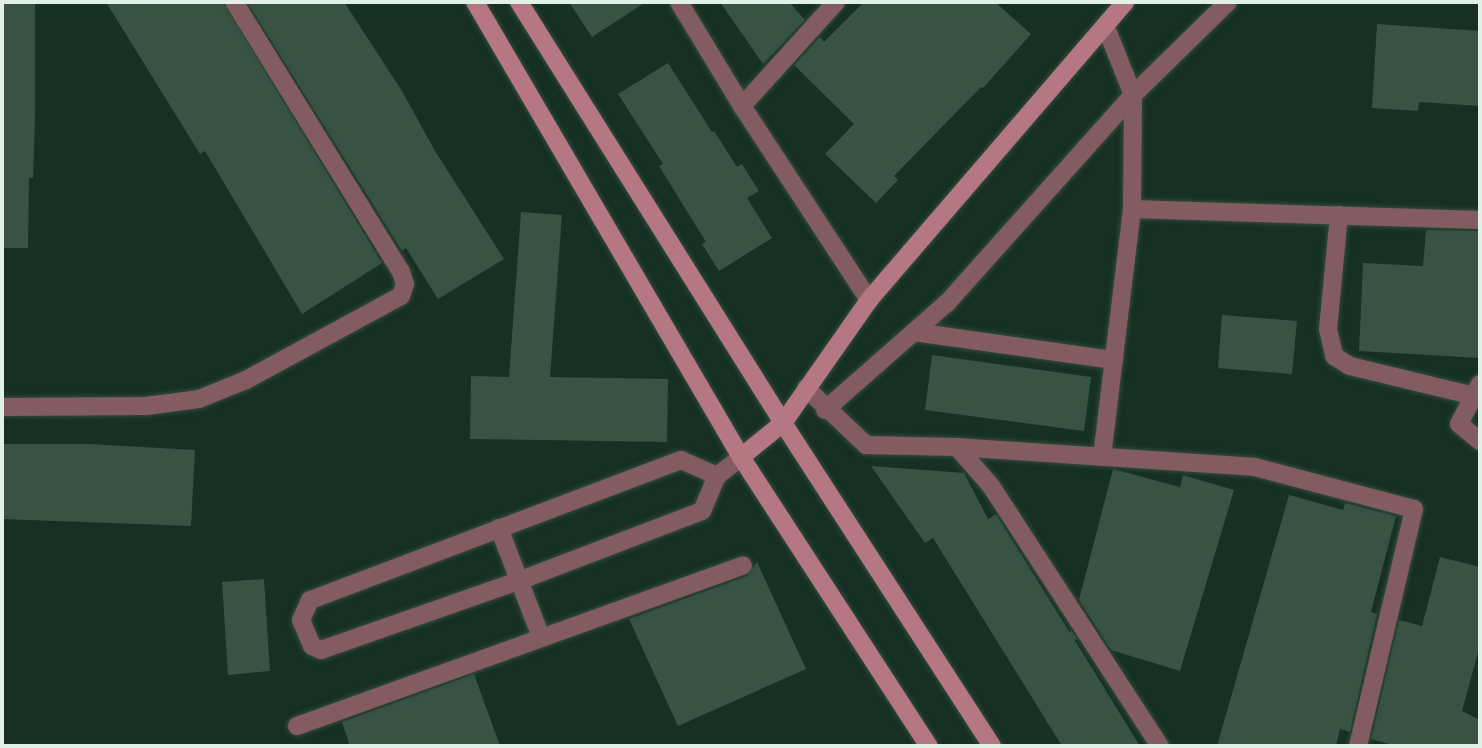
<!DOCTYPE html>
<style>
body{margin:0}
#map{position:relative;width:1482px;height:748px;overflow:hidden;background:#163023;font-family:"DM Sans",sans-serif}
div>[style]{position:absolute}
.building>*{inset:0;background:#385344}
.roads{filter:drop-shadow(0 0 2px #334b3f) drop-shadow(0 0 2px #334b3f)}
.lane>*{height:18px;margin:-9px;padding:0 9px;transform-origin:9px;border-radius:9px;background:#835c62}
.street>*{height:18px;margin:-9px;padding:0 9px;transform-origin:9px;border-radius:9px;background:#835c62}
.secondary>*{height:18px;margin:-9px;padding:0 9px;transform-origin:9px;border-radius:9px;background:#b57782}
span{translate:-50% -50%;white-space:nowrap;text-align:center;line-height:1.15;-webkit-text-stroke:5px #0a1610;paint-order:stroke}
.frame{position:absolute;inset:0;border:4px solid #e2f1e8;pointer-events:none}
</style>
<div id="map">
<div class="building">
<div style="clip-path:polygon(2px 2px,35px 2px,35px 116px,33px 178px,29px 178px,28px 248px,2px 248px)"></div>
<div style="clip-path:polygon(106px 2px,223px 2px,382px 263px,302px 314px,205px 151px,200px 154px)"></div>
<div style="clip-path:polygon(247px 2px,344px 2px,402px 91px,435px 151px,504px 259px,438px 299px,406px 248px,402px 251px)"></div>
<div style="clip-path:polygon(569px 2px,646px 2px,592px 37px)"></div>
<div style="clip-path:polygon(720px 2px,789px 2px,805px 20px,763px 64px)"></div>
<div style="clip-path:polygon(864px 2px,995px 2px,1031px 34px,983px 88px,981px 87px,894px 176px,898px 180px,876px 203px,825px 154px,854px 124px,794px 65px,820px 37px,824px 42px)"></div>
<div style="clip-path:polygon(1377px 24px,1480px 31px,1480px 106px,1419px 102px,1418px 111px,1372px 108px)"></div>
<div style="clip-path:polygon(668px 63px,712px 132px,714px 131px,737px 167px,742px 164px,759px 191px,747px 198px,772px 238px,719px 271px,702px 244px,706px 242px,659px 166px,663px 164px,618px 94px)"></div>
<div style="clip-path:polygon(521px 212px,562px 215px,550px 377px,668px 379px,667px 442px,470px 439px,471px 376px,509px 377px)"></div>
<div style="clip-path:polygon(1426px 230px,1480px 231px,1480px 358px,1359px 351px,1363px 263px,1423px 266px)"></div>
<div style="clip-path:polygon(1222px 315px,1297px 321px,1292px 374px,1218px 368px)"></div>
<div style="clip-path:polygon(932px 355px,1091px 377px,1084px 431px,925px 410px)"></div>
<div style="clip-path:polygon(2px 444px,89px 444px,195px 450px,191px 526px,2px 519px)"></div>
<div style="clip-path:polygon(871px 466px,964px 473px,988px 519px,996px 514px,1070px 633px,1071px 630px,1078px 640px,1074px 639px,1140px 746px,1062px 746px,933px 538px,925px 543px)"></div>
<div style="clip-path:polygon(1113px 469px,1180px 487px,1183px 475px,1234px 490px,1180px 671px,1111px 650px,1079px 600px)"></div>
<div style="clip-path:polygon(1289px 495px,1343px 510px,1345px 503px,1396px 516px,1371px 612px,1377px 614px,1350px 732px,1340px 729px,1336px 746px,1217px 746px)"></div>
<div style="clip-path:polygon(1440px 557px,1480px 567px,1480px 645px,1462px 711px,1480px 720px,1480px 746px,1396px 746px,1371px 739px,1399px 620px,1422px 626px)"></div>
<div style="clip-path:polygon(757px 562px,806px 669px,678px 726px,629px 619px,747px 576px)"></div>
<div style="clip-path:polygon(264px 579px,270px 671px,228px 675px,222px 582px)"></div>
<div style="clip-path:polygon(474px 674px,500px 746px,350px 746px,342px 722px)"></div>
</div>
<div class="roads">
<div class="lane">
<div style="left:717px;top:476px;width:39px;rotate:-156deg"></div>
<div style="left:681px;top:460px;width:397px;rotate:159.3deg"></div>
<div style="left:310px;top:600px;width:22px;rotate:114deg"></div>
<div style="left:301px;top:620px;width:28px;rotate:67deg"></div>
<div style="left:312px;top:646px;width:10px;rotate:24deg"></div>
<div style="left:321px;top:650px;width:212px;rotate:-19.3deg"></div>
<div style="left:521px;top:580px;width:194px;rotate:-20.9deg"></div>
<div style="left:702px;top:511px;width:38px;rotate:-67deg"></div>
<div style="left:717px;top:476px;width:31px;rotate:-38deg"></div>
<div style="left:499px;top:528px;width:117px;rotate:68.9deg"></div>
<div style="left:297px;top:726px;width:474px;rotate:-19.8deg"></div>
</div>
<div class="street">
<div style="left:679px;top:2px;width:122px;rotate:58.8deg"></div>
<div style="left:742px;top:106px;width:232px;rotate:56.8deg"></div>
<div style="left:742px;top:106px;width:140px;rotate:-47.9deg"></div>
<div style="left:1132px;top:209px;width:348px;rotate:1.8deg"></div>
<div style="left:1339px;top:215px;width:115px;rotate:95.5deg"></div>
<div style="left:1328px;top:329px;width:28px;rotate:77deg"></div>
<div style="left:1334px;top:356px;width:19px;rotate:32deg"></div>
<div style="left:1350px;top:366px;width:128px;rotate:13.6deg"></div>
<div style="left:914px;top:332px;width:202px;rotate:8deg"></div>
<div style="left:1480px;top:384px;width:45px;rotate:117.7deg"></div>
<div style="left:1459px;top:424px;width:27px;rotate:39deg"></div>
<div style="left:806px;top:388px;width:83px;rotate:43.5deg"></div>
<div style="left:866px;top:445px;width:91px;rotate:1.3deg"></div>
<div style="left:957px;top:447px;width:52px;rotate:48.9deg"></div>
<div style="left:991px;top:486px;width:310px;rotate:57deg"></div>
<div style="left:2px;top:407px;width:144px;rotate:-0.4deg"></div>
<div style="left:146px;top:406px;width:53px;rotate:-7.5deg"></div>
<div style="left:199px;top:399px;width:51px;rotate:-22deg"></div>
<div style="left:246px;top:380px;width:176px;rotate:-28.5deg"></div>
<div style="left:401px;top:296px;width:13px;rotate:-72deg"></div>
<div style="left:405px;top:284px;width:13px;rotate:-108deg"></div>
<div style="left:401px;top:272px;width:317px;rotate:-121.7deg"></div>
<div style="left:825px;top:410px;width:162px;rotate:-41.3deg"></div>
<div style="left:947px;top:303px;width:279px;rotate:-48.2deg"></div>
<div style="left:1133px;top:95px;width:133px;rotate:-44.4deg"></div>
<div style="left:957px;top:447px;width:299px;rotate:3.8deg"></div>
<div style="left:1255px;top:467px;width:164px;rotate:14.8deg"></div>
<div style="left:1414px;top:509px;width:244px;rotate:103.3deg"></div>
<div style="left:1102px;top:457px;width:250px;rotate:-83.1deg"></div>
<div style="left:1132px;top:209px;width:114px;rotate:-89.5deg"></div>
<div style="left:1133px;top:95px;width:75px;rotate:-111.8deg"></div>
</div>
<div class="secondary">
<div style="left:475px;top:2px;width:527px;rotate:59.69deg"></div>
<div style="left:741px;top:457px;width:345px;rotate:57deg"></div>
<div style="left:519px;top:2px;width:497px;rotate:57.9deg"></div>
<div style="left:783px;top:423px;width:385px;rotate:57.1deg"></div>
<div style="left:741px;top:457px;width:54px;rotate:-39deg"></div>
<div style="left:783px;top:423px;width:150px;rotate:-55deg"></div>
<div style="left:869px;top:300px;width:393px;rotate:-49.3deg"></div>
</div>
</div>
<div class="frame"></div>
</div>
